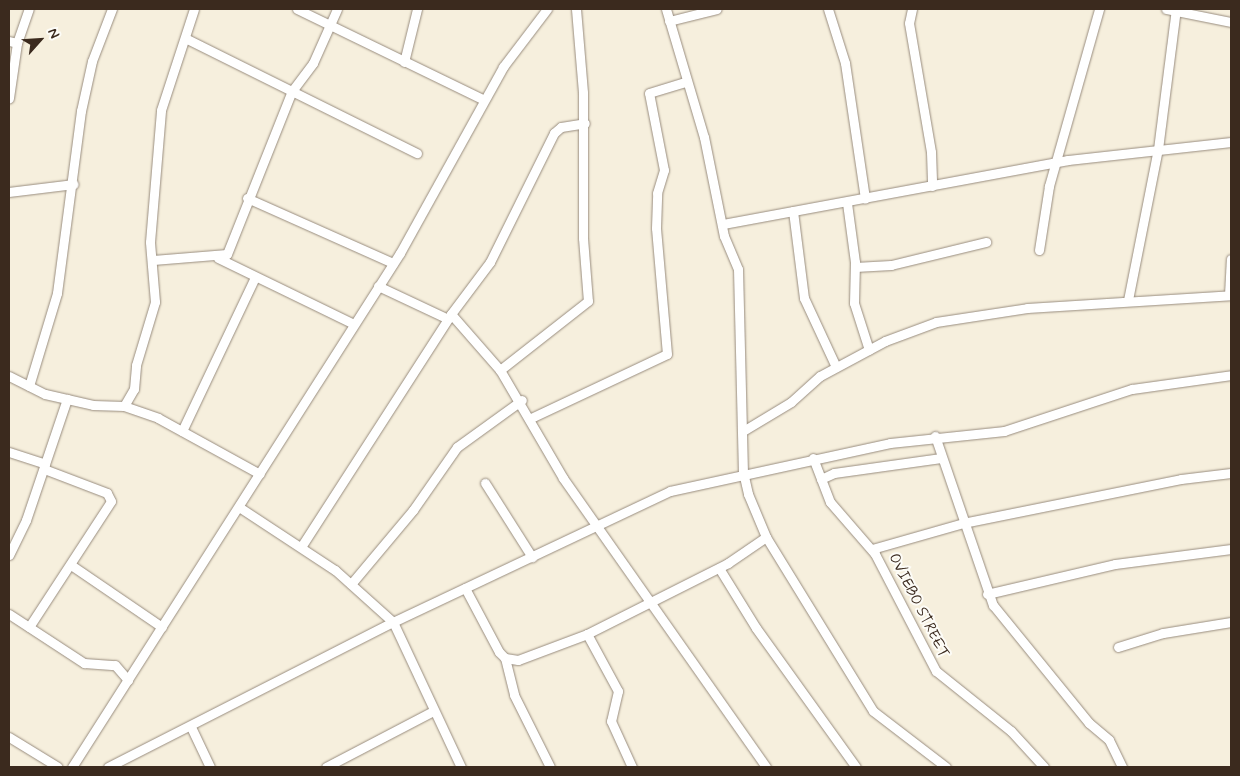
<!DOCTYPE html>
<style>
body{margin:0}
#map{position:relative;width:1240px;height:776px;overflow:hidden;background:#f6efdd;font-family:Mynerve,sans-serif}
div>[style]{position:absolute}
.roads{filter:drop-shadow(0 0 1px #988c7e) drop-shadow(0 0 1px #988c7e)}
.street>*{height:9px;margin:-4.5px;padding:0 4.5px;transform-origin:4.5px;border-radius:4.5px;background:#fff}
span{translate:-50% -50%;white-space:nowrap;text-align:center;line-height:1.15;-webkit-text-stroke:4px #fdfcf7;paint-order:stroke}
.street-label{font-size:15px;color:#3b2a1e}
.frame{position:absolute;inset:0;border:10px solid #3b2a1e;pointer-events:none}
.north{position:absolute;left:15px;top:15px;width:50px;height:50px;-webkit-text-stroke:4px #fdfcf7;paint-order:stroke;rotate:64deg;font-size:14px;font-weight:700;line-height:20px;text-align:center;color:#3b2a1e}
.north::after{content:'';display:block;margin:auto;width:18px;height:22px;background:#3b2a1e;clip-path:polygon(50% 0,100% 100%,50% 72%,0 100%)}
</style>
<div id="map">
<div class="roads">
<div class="street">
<div style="left:297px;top:9px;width:208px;rotate:25.9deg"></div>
<div style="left:576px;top:9px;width:84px;rotate:85.2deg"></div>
<div style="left:583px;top:93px;width:145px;rotate:90deg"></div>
<div style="left:583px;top:238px;width:63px;rotate:85.5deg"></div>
<div style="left:588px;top:301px;width:112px;rotate:141.9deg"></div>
<div style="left:500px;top:370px;width:125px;rotate:59.7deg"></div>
<div style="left:563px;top:478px;width:353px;rotate:54.9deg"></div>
<div style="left:666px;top:9px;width:134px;rotate:73.5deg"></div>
<div style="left:704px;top:137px;width:101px;rotate:78.6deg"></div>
<div style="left:724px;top:236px;width:36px;rotate:67deg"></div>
<div style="left:738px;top:269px;width:203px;rotate:88.6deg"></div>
<div style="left:743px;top:472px;width:23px;rotate:77deg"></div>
<div style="left:748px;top:494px;width:47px;rotate:67.3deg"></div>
<div style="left:766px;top:537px;width:204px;rotate:58.4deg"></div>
<div style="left:873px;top:711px;width:92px;rotate:37.5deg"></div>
<div style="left:828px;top:9px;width:57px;rotate:72.5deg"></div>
<div style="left:845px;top:63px;width:137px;rotate:81.6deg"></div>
<div style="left:912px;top:9px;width:14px;rotate:102deg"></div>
<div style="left:909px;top:23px;width:131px;rotate:80.3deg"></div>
<div style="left:931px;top:152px;width:34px;rotate:88deg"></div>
<div style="left:1166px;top:9px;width:66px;rotate:11.3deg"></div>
<div style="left:669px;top:21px;width:49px;rotate:-14deg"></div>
<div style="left:185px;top:38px;width:259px;rotate:26.4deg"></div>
<div style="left:9px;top:41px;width:8px;rotate:14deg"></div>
<div style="left:17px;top:43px;width:56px;rotate:98.3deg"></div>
<div style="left:17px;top:43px;width:36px;rotate:-71deg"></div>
<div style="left:404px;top:62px;width:55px;rotate:-76.2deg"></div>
<div style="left:9px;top:192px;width:65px;rotate:-7deg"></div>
<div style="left:247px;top:198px;width:160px;rotate:24deg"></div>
<div style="left:847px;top:203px;width:60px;rotate:82.3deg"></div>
<div style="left:855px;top:262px;width:41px;rotate:91.4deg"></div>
<div style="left:854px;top:303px;width:49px;rotate:72.3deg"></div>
<div style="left:793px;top:211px;width:88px;rotate:82.8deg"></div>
<div style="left:804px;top:298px;width:76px;rotate:65.1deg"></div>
<div style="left:723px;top:224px;width:351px;rotate:-10.5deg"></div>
<div style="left:1068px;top:160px;width:164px;rotate:-6.3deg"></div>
<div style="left:1039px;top:250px;width:65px;rotate:-81.1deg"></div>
<div style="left:1049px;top:186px;width:184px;rotate:-74.2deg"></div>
<div style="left:218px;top:258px;width:151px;rotate:25.9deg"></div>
<div style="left:153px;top:260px;width:74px;rotate:-4.6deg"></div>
<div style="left:227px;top:254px;width:175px;rotate:-68.3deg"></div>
<div style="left:292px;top:91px;width:35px;rotate:-53deg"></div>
<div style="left:313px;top:63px;width:59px;rotate:-66deg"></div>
<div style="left:855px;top:267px;width:36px;rotate:-3deg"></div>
<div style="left:891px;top:265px;width:98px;rotate:-13.6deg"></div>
<div style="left:378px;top:286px;width:77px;rotate:25.2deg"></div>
<div style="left:1229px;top:295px;width:36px;rotate:-87deg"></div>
<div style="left:1128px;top:300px;width:154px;rotate:-78.8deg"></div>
<div style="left:1158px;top:149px;width:141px;rotate:-82.7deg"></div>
<div style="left:451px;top:314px;width:65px;rotate:-53.1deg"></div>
<div style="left:490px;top:262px;width:144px;rotate:-63.6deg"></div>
<div style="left:554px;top:133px;width:9px;rotate:-41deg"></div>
<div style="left:561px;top:127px;width:24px;rotate:-9deg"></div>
<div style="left:9px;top:376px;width:40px;rotate:26.6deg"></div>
<div style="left:45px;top:394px;width:49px;rotate:12.9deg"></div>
<div style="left:93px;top:405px;width:31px;rotate:2deg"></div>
<div style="left:124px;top:406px;width:36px;rotate:19deg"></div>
<div style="left:158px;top:418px;width:116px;rotate:28.8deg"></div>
<div style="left:29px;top:386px;width:97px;rotate:-73.2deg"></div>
<div style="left:57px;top:293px;width:184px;rotate:-82.5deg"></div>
<div style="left:81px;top:111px;width:51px;rotate:-77.6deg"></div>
<div style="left:92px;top:61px;width:56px;rotate:-69deg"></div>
<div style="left:124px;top:406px;width:20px;rotate:-60deg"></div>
<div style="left:134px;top:389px;width:24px;rotate:-85deg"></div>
<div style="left:136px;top:365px;width:66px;rotate:-73.2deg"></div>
<div style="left:155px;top:302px;width:60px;rotate:-94.8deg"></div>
<div style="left:150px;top:242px;width:132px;rotate:-85.2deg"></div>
<div style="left:161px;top:110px;width:106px;rotate:-71.9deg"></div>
<div style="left:531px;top:418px;width:150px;rotate:-25.2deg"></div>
<div style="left:667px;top:354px;width:126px;rotate:-95deg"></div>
<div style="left:656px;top:228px;width:35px;rotate:-88deg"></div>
<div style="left:657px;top:193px;width:24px;rotate:-73deg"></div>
<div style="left:664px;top:170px;width:78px;rotate:-101deg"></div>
<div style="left:649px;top:93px;width:39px;rotate:-17deg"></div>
<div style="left:182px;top:431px;width:170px;rotate:-64.6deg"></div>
<div style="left:743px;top:431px;width:56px;rotate:-31.1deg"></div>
<div style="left:791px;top:402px;width:39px;rotate:-42deg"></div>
<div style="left:820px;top:376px;width:74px;rotate:-28.3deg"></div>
<div style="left:885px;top:341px;width:54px;rotate:-20.4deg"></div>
<div style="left:936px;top:322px;width:92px;rotate:-8.7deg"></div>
<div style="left:1027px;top:308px;width:204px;rotate:-3.6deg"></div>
<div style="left:935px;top:436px;width:179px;rotate:71.1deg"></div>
<div style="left:993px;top:605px;width:152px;rotate:50.9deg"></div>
<div style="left:1089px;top:723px;width:26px;rotate:40deg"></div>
<div style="left:1109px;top:740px;width:30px;rotate:64deg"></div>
<div style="left:9px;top:452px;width:38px;rotate:18deg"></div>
<div style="left:813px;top:458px;width:47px;rotate:68.9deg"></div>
<div style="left:830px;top:502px;width:69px;rotate:49.1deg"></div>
<div style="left:875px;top:554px;width:132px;rotate:62.5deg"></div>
<div style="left:936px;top:671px;width:96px;rotate:38.7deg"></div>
<div style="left:1011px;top:731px;width:49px;rotate:47.5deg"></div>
<div style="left:821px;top:479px;width:14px;rotate:-25deg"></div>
<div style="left:834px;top:473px;width:108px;rotate:-8deg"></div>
<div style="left:485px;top:483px;width:88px;rotate:57.6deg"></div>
<div style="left:239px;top:507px;width:115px;rotate:33.3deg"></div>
<div style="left:335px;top:570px;width:78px;rotate:41.9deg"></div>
<div style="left:393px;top:622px;width:160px;rotate:64.9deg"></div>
<div style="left:301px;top:547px;width:277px;rotate:-57.2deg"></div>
<div style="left:451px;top:314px;width:74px;rotate:48.8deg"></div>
<div style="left:872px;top:549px;width:95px;rotate:-15.9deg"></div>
<div style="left:963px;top:523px;width:222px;rotate:-11.4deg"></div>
<div style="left:1181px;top:479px;width:50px;rotate:-6.8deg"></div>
<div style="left:9px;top:555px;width:39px;rotate:-64deg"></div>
<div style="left:26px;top:520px;width:128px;rotate:-71.3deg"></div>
<div style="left:71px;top:565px;width:110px;rotate:34.3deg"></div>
<div style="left:719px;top:568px;width:70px;rotate:58.3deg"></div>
<div style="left:756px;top:628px;width:171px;rotate:54.3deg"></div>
<div style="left:351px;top:584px;width:97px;rotate:-50deg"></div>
<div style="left:413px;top:510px;width:77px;rotate:-55.1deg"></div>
<div style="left:457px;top:447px;width:80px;rotate:-35.9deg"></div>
<div style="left:465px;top:588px;width:72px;rotate:62deg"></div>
<div style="left:499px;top:652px;width:8px;rotate:45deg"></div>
<div style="left:505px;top:658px;width:13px;rotate:9deg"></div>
<div style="left:518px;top:660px;width:74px;rotate:-20.6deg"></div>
<div style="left:587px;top:634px;width:158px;rotate:-26.7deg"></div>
<div style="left:728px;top:563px;width:46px;rotate:-34.4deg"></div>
<div style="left:987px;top:594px;width:131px;rotate:-13.2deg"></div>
<div style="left:1115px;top:564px;width:117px;rotate:-7.4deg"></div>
<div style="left:9px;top:614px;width:90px;rotate:33.2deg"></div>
<div style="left:84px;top:663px;width:31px;rotate:4deg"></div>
<div style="left:115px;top:665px;width:20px;rotate:49deg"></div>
<div style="left:29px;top:627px;width:150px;rotate:-56.9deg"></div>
<div style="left:111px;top:501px;width:9px;rotate:-117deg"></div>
<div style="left:107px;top:493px;width:67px;rotate:-159.1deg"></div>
<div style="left:587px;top:634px;width:65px;rotate:61.5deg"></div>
<div style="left:618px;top:691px;width:31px;rotate:103deg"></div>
<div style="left:611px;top:721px;width:51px;rotate:65.5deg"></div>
<div style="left:1118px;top:647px;width:47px;rotate:-17.3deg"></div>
<div style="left:1163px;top:633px;width:69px;rotate:-9.2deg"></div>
<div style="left:505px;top:658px;width:38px;rotate:76deg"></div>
<div style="left:514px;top:695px;width:80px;rotate:63.4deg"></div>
<div style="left:191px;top:727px;width:44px;rotate:64.6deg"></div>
<div style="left:9px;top:737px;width:57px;rotate:31.5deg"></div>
<div style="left:72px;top:767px;width:610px;rotate:-57.46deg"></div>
<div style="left:400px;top:253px;width:213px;rotate:-61deg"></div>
<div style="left:503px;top:67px;width:73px;rotate:-52.8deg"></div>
<div style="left:108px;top:767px;width:320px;rotate:-27deg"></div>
<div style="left:393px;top:622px;width:306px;rotate:-25.3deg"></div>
<div style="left:670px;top:491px;width:225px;rotate:-12.3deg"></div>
<div style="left:890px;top:443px;width:115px;rotate:-6deg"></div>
<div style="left:1004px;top:431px;width:135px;rotate:-18.2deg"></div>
<div style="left:1132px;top:389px;width:100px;rotate:-8deg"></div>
<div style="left:326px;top:767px;width:121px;rotate:-27.6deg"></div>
</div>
</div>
<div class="street-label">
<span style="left:918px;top:606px;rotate:63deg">OVIEBO STREET</span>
</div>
<div class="frame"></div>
<div class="north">N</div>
</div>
